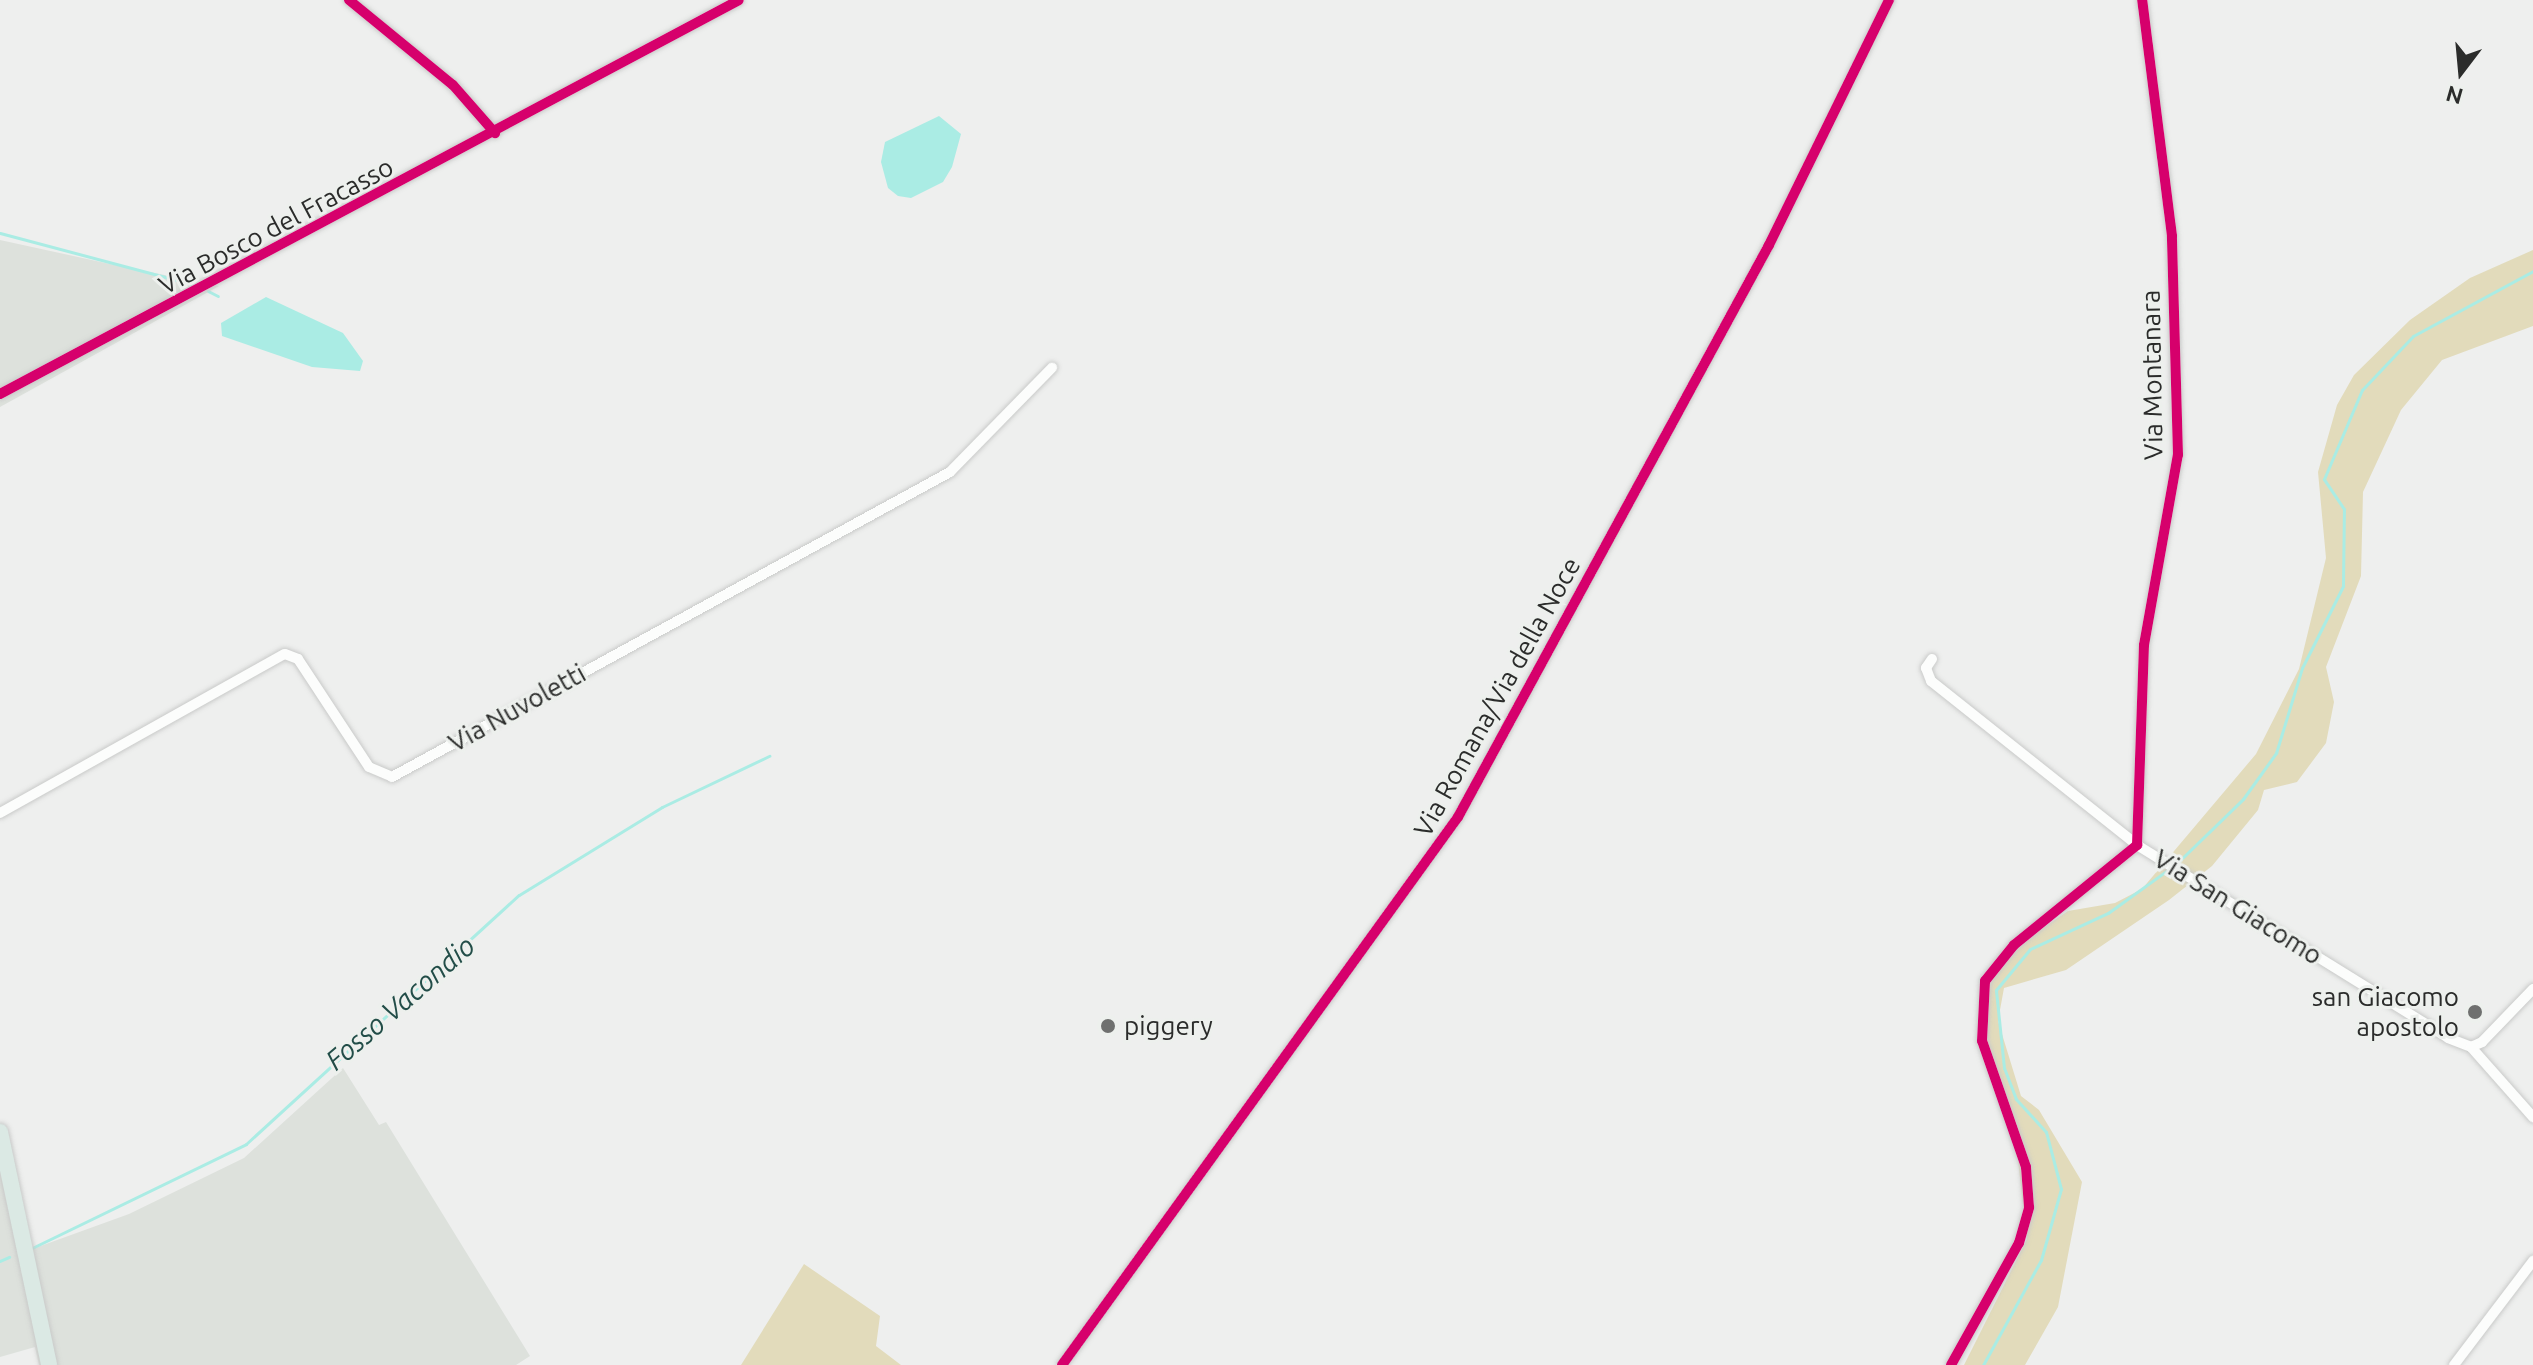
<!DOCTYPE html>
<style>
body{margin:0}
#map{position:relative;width:2533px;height:1365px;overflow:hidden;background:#eeefee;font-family:Ubuntu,sans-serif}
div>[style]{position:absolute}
.built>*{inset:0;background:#dde1dc}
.green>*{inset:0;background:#e2dbbb}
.water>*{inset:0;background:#aaece4}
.stream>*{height:3px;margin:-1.5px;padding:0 1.5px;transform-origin:1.5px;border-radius:1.5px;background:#aaece4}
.roads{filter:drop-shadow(0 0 2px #c9cac9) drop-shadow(0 0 2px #c9cac9)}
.street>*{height:10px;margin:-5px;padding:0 5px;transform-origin:5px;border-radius:5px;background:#fcfdfc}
.primary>*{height:16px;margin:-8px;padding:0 8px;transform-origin:8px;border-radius:8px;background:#dbe9e4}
.cycleway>*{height:10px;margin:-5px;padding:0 5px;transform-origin:5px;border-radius:5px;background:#d6006c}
.dots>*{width:22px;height:22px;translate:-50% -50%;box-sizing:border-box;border:4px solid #edf0ed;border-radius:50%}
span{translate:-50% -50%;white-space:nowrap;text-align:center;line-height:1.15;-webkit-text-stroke:6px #edf0ed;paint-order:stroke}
.street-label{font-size:26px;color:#2b2c2b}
.poi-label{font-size:26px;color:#2b2c2b}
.right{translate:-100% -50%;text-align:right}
.left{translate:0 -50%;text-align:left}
.water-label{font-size:28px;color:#224d48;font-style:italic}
.north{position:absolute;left:2421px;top:32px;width:80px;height:80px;-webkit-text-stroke:6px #edf0ed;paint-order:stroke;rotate:196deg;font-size:22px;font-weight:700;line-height:32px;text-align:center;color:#2b2c2b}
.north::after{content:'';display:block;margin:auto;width:28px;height:36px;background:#2b2c2b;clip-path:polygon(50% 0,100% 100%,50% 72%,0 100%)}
</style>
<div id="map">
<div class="built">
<div style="clip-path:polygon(0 240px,110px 264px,219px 286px,0 407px)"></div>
<div style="clip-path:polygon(343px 1068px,379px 1125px,386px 1122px,530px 1356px,516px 1365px,39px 1365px,35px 1347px,0 1357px,0 1136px,24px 1252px,129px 1214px,244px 1158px)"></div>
</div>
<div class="green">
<div style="clip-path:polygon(2533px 250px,2533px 326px,2442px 360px,2401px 410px,2363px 492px,2361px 576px,2326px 667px,2334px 702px,2326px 743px,2297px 782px,2264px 790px,2258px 810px,2212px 866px,2169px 900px,2066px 970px,2004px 988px,1998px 1021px,2021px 1096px,2039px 1110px,2082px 1182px,2058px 1307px,2025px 1365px,1964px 1365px,2027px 1239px,2013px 1117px,1990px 1070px,1981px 994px,1996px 960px,2068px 911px,2115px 903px,2142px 889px,2256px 754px,2299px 669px,2326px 558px,2318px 472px,2337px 405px,2354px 375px,2410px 320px,2470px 278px)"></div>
<div style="clip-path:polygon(804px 1264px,880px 1316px,876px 1346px,901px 1365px,741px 1365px)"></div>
</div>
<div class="water">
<div style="clip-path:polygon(939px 116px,961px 134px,952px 167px,943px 182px,911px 198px,898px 196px,888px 188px,881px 162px,885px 142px)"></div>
<div style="clip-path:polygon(266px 297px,343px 333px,363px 361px,360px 371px,312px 367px,222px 336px,221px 323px)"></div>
</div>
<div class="stream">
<div style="left:0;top:233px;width:203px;rotate:14.9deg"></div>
<div style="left:208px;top:291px;width:11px;rotate:27deg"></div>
<div style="left:2175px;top:865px;width:95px;rotate:-44.1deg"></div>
<div style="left:2243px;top:799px;width:57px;rotate:-54.3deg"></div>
<div style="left:2276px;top:753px;width:89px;rotate:-73deg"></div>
<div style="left:2302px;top:668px;width:92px;rotate:-63.4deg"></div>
<div style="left:2343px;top:586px;width:77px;rotate:-89.3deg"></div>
<div style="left:2344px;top:509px;width:36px;rotate:-124deg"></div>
<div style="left:2324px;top:479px;width:97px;rotate:-66.9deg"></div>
<div style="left:2362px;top:390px;width:74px;rotate:-46.6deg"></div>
<div style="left:2413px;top:336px;width:136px;rotate:-28.4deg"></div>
<div style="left:32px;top:1248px;width:238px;rotate:-25.9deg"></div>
<div style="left:246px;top:1144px;width:369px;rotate:-42.4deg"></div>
<div style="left:519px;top:895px;width:168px;rotate:-31.6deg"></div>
<div style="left:662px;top:807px;width:119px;rotate:-25.5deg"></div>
<div style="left:0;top:1261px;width:10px;rotate:-24deg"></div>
<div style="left:1983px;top:1365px;width:120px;rotate:-61.1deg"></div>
<div style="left:2041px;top:1260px;width:74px;rotate:-74.3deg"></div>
<div style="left:2061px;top:1189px;width:59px;rotate:-104.7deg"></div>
<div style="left:2046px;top:1132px;width:45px;rotate:-132.3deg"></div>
<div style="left:2016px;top:1099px;width:33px;rotate:-111deg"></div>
<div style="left:2004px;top:1068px;width:78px;rotate:-95.9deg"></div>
<div style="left:1996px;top:990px;width:53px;rotate:-50.3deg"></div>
<div style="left:2030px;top:949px;width:86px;rotate:-24.8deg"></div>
<div style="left:2108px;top:913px;width:75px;rotate:-35.8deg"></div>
</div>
<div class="roads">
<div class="street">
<div style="left:349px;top:0;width:134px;rotate:39.3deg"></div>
<div style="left:453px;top:85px;width:64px;rotate:48.8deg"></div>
<div style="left:0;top:394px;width:837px;rotate:-28.06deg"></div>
<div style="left:1932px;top:659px;width:11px;rotate:124deg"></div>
<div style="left:1926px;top:668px;width:14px;rotate:69deg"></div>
<div style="left:1931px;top:681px;width:263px;rotate:38.5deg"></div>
<div style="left:2137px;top:845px;width:366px;rotate:31.8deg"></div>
<div style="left:2448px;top:1038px;width:25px;rotate:21deg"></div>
<div style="left:2471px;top:1047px;width:12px;rotate:-24deg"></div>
<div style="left:2482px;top:1042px;width:74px;rotate:-46.1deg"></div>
<div style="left:0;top:813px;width:326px;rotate:-29.2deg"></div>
<div style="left:285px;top:654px;width:14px;rotate:21deg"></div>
<div style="left:298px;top:659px;width:129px;rotate:56.7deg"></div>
<div style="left:369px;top:767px;width:25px;rotate:23deg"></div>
<div style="left:392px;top:777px;width:636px;rotate:-28.66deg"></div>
<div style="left:950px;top:472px;width:146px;rotate:-45.6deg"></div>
<div style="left:2137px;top:845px;width:200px;rotate:-88deg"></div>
<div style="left:2144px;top:645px;width:193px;rotate:-79.9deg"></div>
<div style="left:2178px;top:455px;width:219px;rotate:-91.6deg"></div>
<div style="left:2172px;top:236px;width:238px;rotate:-97.2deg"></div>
<div style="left:2471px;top:1047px;width:94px;rotate:48.5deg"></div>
<div style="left:1062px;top:1365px;width:676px;rotate:-54.15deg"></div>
<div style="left:1458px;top:817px;width:651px;rotate:-61.47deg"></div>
<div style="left:1769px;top:245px;width:273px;rotate:-63.9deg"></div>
<div style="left:1951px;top:1365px;width:140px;rotate:-60.9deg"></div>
<div style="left:2019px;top:1243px;width:37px;rotate:-74deg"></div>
<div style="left:2029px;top:1207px;width:40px;rotate:-94.3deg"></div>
<div style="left:2026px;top:1167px;width:133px;rotate:-109.2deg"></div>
<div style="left:1982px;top:1041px;width:60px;rotate:-87.1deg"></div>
<div style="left:1985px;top:981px;width:46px;rotate:-51.1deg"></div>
<div style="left:2014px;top:945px;width:159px;rotate:-39.1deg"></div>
<div style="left:2454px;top:1365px;width:131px;rotate:-52.8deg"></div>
</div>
<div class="primary">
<div style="left:0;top:1132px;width:238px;rotate:78.1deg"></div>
</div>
</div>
<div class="cycleway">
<div style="left:349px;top:0;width:134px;rotate:39.3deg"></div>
<div style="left:453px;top:85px;width:64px;rotate:48.8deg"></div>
<div style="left:0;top:394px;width:837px;rotate:-28.06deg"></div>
<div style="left:1062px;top:1365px;width:676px;rotate:-54.15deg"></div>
<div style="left:1458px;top:817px;width:651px;rotate:-61.47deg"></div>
<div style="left:1769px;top:245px;width:273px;rotate:-63.9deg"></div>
<div style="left:1951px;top:1365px;width:140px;rotate:-60.9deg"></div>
<div style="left:2019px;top:1243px;width:37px;rotate:-74deg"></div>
<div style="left:2029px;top:1207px;width:40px;rotate:-94.3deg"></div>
<div style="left:2026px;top:1167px;width:133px;rotate:-109.2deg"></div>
<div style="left:1982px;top:1041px;width:60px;rotate:-87.1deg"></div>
<div style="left:1985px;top:981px;width:46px;rotate:-51.1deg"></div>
<div style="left:2014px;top:945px;width:159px;rotate:-39.1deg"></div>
<div style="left:2137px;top:845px;width:200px;rotate:-88deg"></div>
<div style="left:2144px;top:645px;width:193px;rotate:-79.9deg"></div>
<div style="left:2178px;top:455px;width:219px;rotate:-91.6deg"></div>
<div style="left:2172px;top:236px;width:238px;rotate:-97.2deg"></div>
</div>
<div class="dots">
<div style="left:2475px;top:1012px;background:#6f706f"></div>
<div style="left:1108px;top:1026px;background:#6f706f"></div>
</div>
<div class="street-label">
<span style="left:276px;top:226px;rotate:-28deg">Via Bosco del Fracasso</span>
<span style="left:2152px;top:375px;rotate:-91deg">Via Montanara</span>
<span style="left:1497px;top:697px;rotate:-61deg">Via Romana/Via della Noce</span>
<span style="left:517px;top:708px;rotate:-29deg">Via Nuvoletti</span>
<span style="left:2238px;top:907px;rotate:32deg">Via San Giacomo</span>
</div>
<div class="poi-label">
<span class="right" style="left:2459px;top:1012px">san Giacomo<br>apostolo</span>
<span class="left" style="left:1124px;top:1026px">piggery</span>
</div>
<div class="water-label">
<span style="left:400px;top:1003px;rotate:-41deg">Fosso Vacondio</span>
</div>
<div class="north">N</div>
</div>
